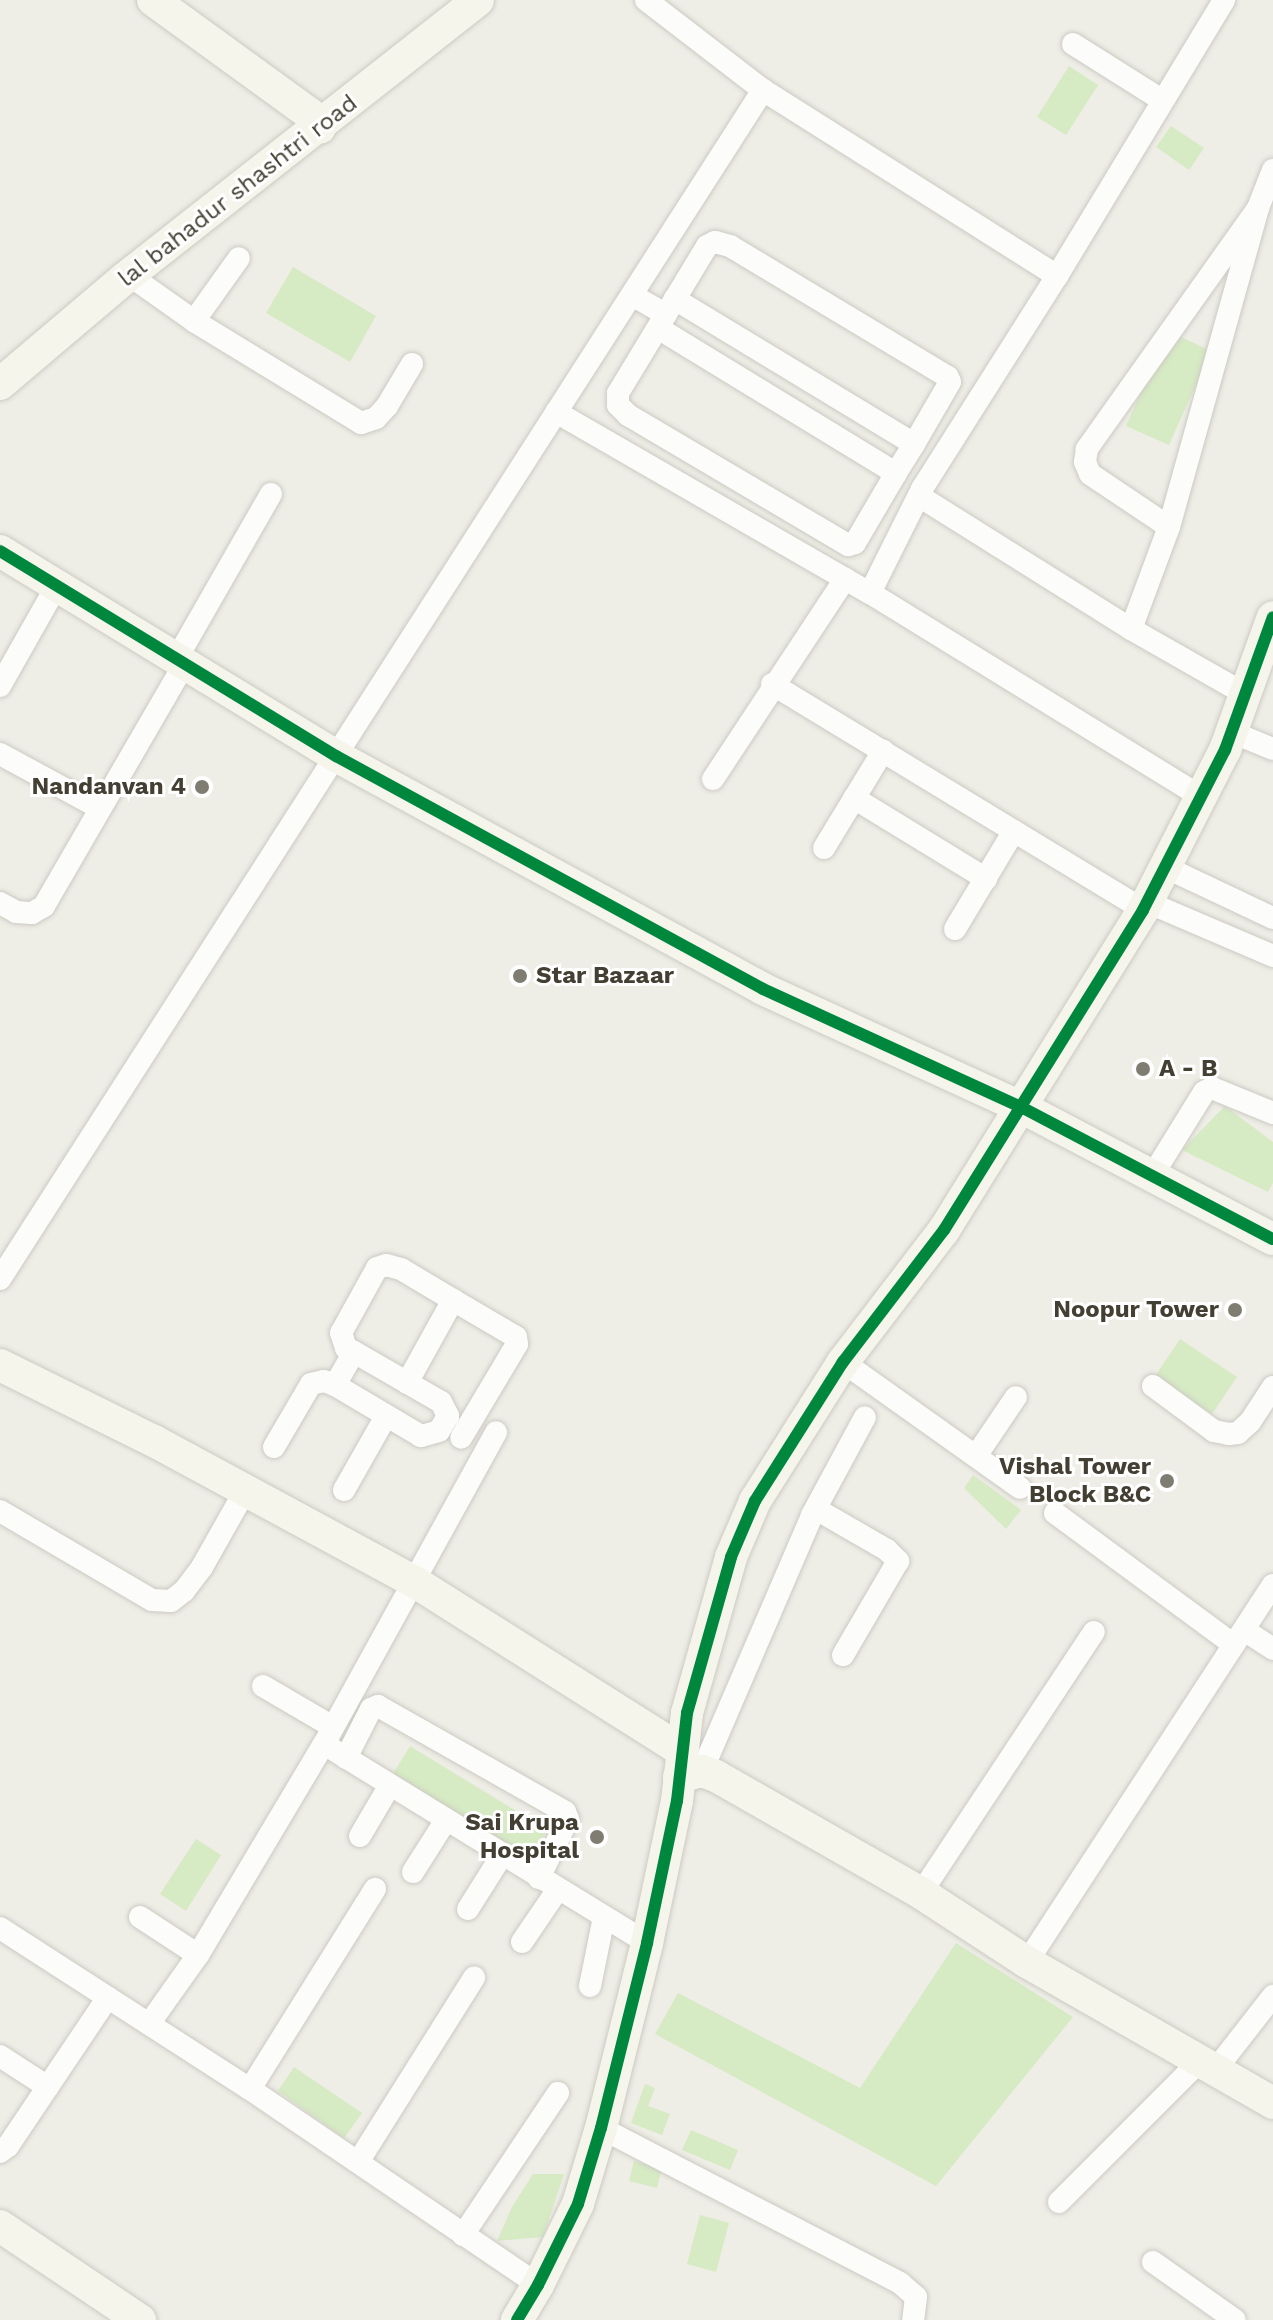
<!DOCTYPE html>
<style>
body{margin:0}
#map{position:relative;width:1273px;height:2320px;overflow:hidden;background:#eeede6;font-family:"Work Sans",sans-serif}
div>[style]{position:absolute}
.green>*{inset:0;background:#d6eac4}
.roads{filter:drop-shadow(0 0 2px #cccac3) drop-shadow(0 0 2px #cccac3)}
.street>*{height:22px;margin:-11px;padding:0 11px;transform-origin:11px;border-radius:11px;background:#fcfcfb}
.secondary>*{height:32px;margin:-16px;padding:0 16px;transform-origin:16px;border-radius:16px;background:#f6f5ec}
.cycleway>*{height:12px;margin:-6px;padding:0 6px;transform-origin:6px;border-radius:6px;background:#00873e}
.dots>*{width:22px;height:22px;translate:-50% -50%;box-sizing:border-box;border:4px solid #fff;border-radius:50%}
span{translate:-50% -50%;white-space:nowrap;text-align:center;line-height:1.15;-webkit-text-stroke:6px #fff;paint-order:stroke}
.street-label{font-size:24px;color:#433f32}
.poi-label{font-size:24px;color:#433f32;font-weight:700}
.right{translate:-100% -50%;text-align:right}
.left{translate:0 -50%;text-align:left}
</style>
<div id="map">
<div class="green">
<div style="clip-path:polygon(1069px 66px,1098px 85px,1066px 135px,1037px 117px)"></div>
<div style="clip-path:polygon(1171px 126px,1204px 148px,1189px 170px,1156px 147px)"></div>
<div style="clip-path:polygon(293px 267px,376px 316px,350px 362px,266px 313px)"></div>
<div style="clip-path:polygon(1168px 331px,1211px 351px,1169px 445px,1126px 426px)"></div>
<div style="clip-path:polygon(1225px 1106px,1273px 1142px,1273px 1183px,1268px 1192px,1182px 1150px)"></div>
<div style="clip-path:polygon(1180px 1339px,1237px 1377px,1212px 1414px,1155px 1376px)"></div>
<div style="clip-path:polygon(973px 1475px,1021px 1510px,1006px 1529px,964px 1488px)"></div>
<div style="clip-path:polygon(410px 1746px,547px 1830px,528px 1861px,391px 1777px)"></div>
<div style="clip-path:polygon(196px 1839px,221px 1855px,186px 1911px,160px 1894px)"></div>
<div style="clip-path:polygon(956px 1943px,1073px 2017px,936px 2186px,655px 2034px,678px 1993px,860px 2088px)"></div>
<div style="clip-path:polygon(294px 2067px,362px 2113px,344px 2138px,278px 2091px)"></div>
<div style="clip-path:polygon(645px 2084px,655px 2088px,648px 2106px,670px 2114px,662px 2135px,631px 2123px)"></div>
<div style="clip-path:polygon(691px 2130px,738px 2150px,730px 2170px,682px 2150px)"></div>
<div style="clip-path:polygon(634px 2161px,662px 2168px,657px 2188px,629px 2181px)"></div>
<div style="clip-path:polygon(533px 2174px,564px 2174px,543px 2237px,497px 2241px,512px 2207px)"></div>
<div style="clip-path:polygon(700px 2215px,729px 2223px,716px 2272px,687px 2264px)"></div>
</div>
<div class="roads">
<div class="street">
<div style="left:646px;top:0;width:148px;rotate:37.6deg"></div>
<div style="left:763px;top:90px;width:348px;rotate:32.3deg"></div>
<div style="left:1057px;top:276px;width:323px;rotate:-58.8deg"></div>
<div style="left:1073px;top:44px;width:105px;rotate:32.2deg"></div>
<div style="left:1258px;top:208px;width:41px;rotate:-68.5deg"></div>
<div style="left:129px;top:275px;width:80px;rotate:35.3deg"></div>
<div style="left:194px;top:321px;width:196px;rotate:31.4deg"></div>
<div style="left:361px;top:423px;width:16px;rotate:-18deg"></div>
<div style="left:376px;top:418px;width:16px;rotate:-47deg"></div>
<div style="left:387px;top:406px;width:49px;rotate:-59.2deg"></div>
<div style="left:1057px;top:276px;width:252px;rotate:122.4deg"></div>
<div style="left:922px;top:489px;width:116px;rotate:116.6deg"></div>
<div style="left:870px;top:593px;width:389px;rotate:31.6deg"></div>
<div style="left:632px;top:295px;width:39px;rotate:30deg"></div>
<div style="left:675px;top:299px;width:62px;rotate:-58.9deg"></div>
<div style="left:707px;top:246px;width:9px;rotate:-27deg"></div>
<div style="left:715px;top:242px;width:16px;rotate:15deg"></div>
<div style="left:730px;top:246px;width:254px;rotate:31deg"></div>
<div style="left:948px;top:377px;width:5px;rotate:68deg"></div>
<div style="left:950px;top:382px;width:72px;rotate:120.1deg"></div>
<div style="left:194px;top:321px;width:77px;rotate:-54.5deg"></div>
<div style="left:658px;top:328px;width:279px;rotate:31.4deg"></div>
<div style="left:896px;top:473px;width:34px;rotate:-58deg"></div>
<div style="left:914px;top:444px;width:280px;rotate:-148.8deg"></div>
<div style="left:675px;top:299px;width:110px;rotate:121.2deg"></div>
<div style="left:618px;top:393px;width:12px;rotate:90deg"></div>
<div style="left:618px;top:405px;width:14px;rotate:45deg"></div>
<div style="left:628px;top:415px;width:256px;rotate:30.6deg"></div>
<div style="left:848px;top:545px;width:7px;rotate:-16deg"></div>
<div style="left:855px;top:543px;width:81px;rotate:-59.6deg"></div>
<div style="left:556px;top:412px;width:362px;rotate:30deg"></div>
<div style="left:919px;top:496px;width:250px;rotate:32.1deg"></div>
<div style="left:1131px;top:629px;width:131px;rotate:29.7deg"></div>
<div style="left:1131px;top:629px;width:109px;rotate:-69.6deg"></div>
<div style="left:1169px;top:527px;width:331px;rotate:-74.4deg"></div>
<div style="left:1258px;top:208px;width:296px;rotate:125.4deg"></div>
<div style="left:1087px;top:449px;width:13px;rotate:99deg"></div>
<div style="left:1085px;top:462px;width:13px;rotate:67deg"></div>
<div style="left:1090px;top:474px;width:95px;rotate:33.9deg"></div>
<div style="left:177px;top:658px;width:189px;rotate:-60.2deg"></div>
<div style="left:772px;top:684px;width:434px;rotate:31.3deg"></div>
<div style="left:0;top:686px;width:114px;rotate:-60.5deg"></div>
<div style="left:1232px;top:732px;width:44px;rotate:22.5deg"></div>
<div style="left:0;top:754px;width:114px;rotate:28.4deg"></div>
<div style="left:713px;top:779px;width:240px;rotate:-56.6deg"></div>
<div style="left:854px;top:798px;width:155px;rotate:31.5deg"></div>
<div style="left:824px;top:848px;width:114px;rotate:-58.7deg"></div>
<div style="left:1165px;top:867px;width:119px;rotate:25.3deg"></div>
<div style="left:1147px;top:902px;width:137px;rotate:23.2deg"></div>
<div style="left:0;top:903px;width:18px;rotate:29deg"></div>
<div style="left:16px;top:912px;width:16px;rotate:4deg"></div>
<div style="left:32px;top:913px;width:14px;rotate:-30deg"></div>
<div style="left:44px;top:906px;width:281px;rotate:-59.9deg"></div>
<div style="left:955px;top:929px;width:114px;rotate:-59deg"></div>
<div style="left:1152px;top:1176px;width:99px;rotate:-58.2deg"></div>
<div style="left:1204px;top:1092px;width:9px;rotate:-27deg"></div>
<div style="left:1212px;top:1088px;width:66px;rotate:22.3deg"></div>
<div style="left:0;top:1279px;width:1413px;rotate:-57.31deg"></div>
<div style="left:354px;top:1352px;width:100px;rotate:29.9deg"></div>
<div style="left:441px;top:1402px;width:16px;rotate:63deg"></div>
<div style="left:448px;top:1416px;width:17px;rotate:121deg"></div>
<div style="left:439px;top:1431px;width:19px;rotate:164deg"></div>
<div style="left:421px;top:1436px;width:100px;rotate:-149.3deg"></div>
<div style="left:335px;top:1385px;width:38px;rotate:-60deg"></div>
<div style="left:354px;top:1352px;width:9px;rotate:-153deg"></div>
<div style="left:346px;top:1348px;width:16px;rotate:-108deg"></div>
<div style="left:341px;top:1333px;width:74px;rotate:-61deg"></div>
<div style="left:377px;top:1268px;width:9px;rotate:-18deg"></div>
<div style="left:386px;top:1265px;width:16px;rotate:15deg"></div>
<div style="left:401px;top:1269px;width:61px;rotate:30.8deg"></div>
<div style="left:843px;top:1362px;width:217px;rotate:35.4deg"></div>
<div style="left:407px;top:1383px;width:95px;rotate:-61deg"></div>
<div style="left:453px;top:1300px;width:73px;rotate:30.4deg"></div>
<div style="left:516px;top:1337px;width:7px;rotate:82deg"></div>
<div style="left:517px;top:1344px;width:109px;rotate:120.8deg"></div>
<div style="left:1153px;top:1386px;width:76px;rotate:36.4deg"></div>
<div style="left:1214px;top:1431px;width:15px;rotate:11deg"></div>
<div style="left:1229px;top:1434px;width:9px;rotate:-6deg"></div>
<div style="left:1238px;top:1433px;width:16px;rotate:-43deg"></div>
<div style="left:1250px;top:1422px;width:42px;rotate:-56.7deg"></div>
<div style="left:274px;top:1447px;width:73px;rotate:-59.6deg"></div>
<div style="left:311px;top:1384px;width:13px;rotate:-13deg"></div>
<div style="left:324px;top:1381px;width:12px;rotate:20deg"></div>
<div style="left:976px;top:1456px;width:71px;rotate:-55.9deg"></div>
<div style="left:344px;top:1490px;width:85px;rotate:-60.4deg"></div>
<div style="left:816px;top:1509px;width:82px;rotate:30deg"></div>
<div style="left:887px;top:1550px;width:16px;rotate:45deg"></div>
<div style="left:898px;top:1561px;width:109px;rotate:120.3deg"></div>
<div style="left:0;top:1511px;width:176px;rotate:30.4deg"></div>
<div style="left:152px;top:1600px;width:19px;rotate:3deg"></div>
<div style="left:171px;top:1601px;width:16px;rotate:-38deg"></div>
<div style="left:184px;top:1591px;width:30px;rotate:-53deg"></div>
<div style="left:202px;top:1567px;width:87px;rotate:-60.5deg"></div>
<div style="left:1055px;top:1513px;width:222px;rotate:36.4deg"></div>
<div style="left:1244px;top:1630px;width:35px;rotate:33deg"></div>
<div style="left:263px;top:1686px;width:81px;rotate:30.4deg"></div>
<div style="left:324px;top:1744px;width:379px;rotate:31.6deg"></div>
<div style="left:346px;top:1758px;width:55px;rotate:-63deg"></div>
<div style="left:371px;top:1709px;width:8px;rotate:-23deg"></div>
<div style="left:378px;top:1706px;width:215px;rotate:29.5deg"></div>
<div style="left:565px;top:1812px;width:8px;rotate:67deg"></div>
<div style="left:568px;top:1819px;width:66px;rotate:116.2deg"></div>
<div style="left:702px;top:1771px;width:279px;rotate:-66.7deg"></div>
<div style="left:812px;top:1515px;width:111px;rotate:-61.6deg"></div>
<div style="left:360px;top:1836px;width:59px;rotate:-59.5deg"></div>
<div style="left:413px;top:1872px;width:62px;rotate:-57.6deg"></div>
<div style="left:921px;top:1893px;width:313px;rotate:-56.5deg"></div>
<div style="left:468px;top:1909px;width:64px;rotate:-57.8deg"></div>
<div style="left:140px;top:1917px;width:69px;rotate:33.2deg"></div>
<div style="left:0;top:1928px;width:297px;rotate:32.8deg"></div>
<div style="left:250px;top:2089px;width:348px;rotate:34.2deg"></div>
<div style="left:522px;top:1942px;width:64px;rotate:-55.8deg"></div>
<div style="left:1027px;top:1962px;width:450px;rotate:-56.9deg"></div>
<div style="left:590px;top:1986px;width:70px;rotate:-78.5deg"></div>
<div style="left:149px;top:2024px;width:85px;rotate:-54.6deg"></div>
<div style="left:198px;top:1955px;width:246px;rotate:-59.2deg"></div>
<div style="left:324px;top:1744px;width:356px;rotate:-61.1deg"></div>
<div style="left:0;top:2056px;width:57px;rotate:32.9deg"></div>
<div style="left:1216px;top:2069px;width:93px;rotate:-52deg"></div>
<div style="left:250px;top:2089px;width:236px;rotate:-58deg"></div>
<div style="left:601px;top:2128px;width:337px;rotate:27.4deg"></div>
<div style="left:900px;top:2283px;width:21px;rotate:41deg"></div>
<div style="left:916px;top:2297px;width:23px;rotate:97deg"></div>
<div style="left:0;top:2152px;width:10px;rotate:-37deg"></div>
<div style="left:8px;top:2146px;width:179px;rotate:-56.1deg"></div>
<div style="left:358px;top:2162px;width:218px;rotate:-57.8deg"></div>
<div style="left:1059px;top:2202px;width:201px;rotate:-45deg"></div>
<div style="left:463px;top:2235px;width:171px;rotate:-56.2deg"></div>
<div style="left:1153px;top:2262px;width:100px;rotate:35.3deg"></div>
</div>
<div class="secondary">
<div style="left:153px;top:0;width:194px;rotate:36deg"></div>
<div style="left:310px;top:114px;width:17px;rotate:54deg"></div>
<div style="left:0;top:384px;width:164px;rotate:-40.3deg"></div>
<div style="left:125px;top:278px;width:449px;rotate:-38.2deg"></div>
<div style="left:0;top:551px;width:394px;rotate:31.4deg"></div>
<div style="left:336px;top:756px;width:486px;rotate:28.6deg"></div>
<div style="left:763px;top:989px;width:286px;rotate:24.6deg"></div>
<div style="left:1023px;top:1108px;width:282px;rotate:27.7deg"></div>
<div style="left:0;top:1365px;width:172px;rotate:26.3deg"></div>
<div style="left:154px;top:1441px;width:297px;rotate:28.4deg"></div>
<div style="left:415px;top:1582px;width:315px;rotate:32.3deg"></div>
<div style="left:679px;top:1777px;width:24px;rotate:-15deg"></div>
<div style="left:702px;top:1771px;width:15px;rotate:20deg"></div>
<div style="left:716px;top:1776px;width:236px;rotate:29.7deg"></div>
<div style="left:921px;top:1893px;width:126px;rotate:33.1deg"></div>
<div style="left:1027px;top:1962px;width:284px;rotate:29.8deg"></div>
<div style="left:0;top:2226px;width:169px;rotate:33.9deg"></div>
<div style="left:517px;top:2320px;width:41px;rotate:-59deg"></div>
<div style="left:538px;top:2285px;width:90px;rotate:-63.7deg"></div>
<div style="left:578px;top:2204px;width:79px;rotate:-73.2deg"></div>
<div style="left:601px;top:2128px;width:191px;rotate:-76deg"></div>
<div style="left:647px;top:1943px;width:145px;rotate:-78.1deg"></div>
<div style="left:677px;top:1801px;width:89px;rotate:-83.5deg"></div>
<div style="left:687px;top:1713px;width:162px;rotate:-74.2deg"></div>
<div style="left:731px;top:1557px;width:61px;rotate:-66.8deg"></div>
<div style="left:755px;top:1501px;width:165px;rotate:-57.7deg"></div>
<div style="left:843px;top:1362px;width:166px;rotate:-52.6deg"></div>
<div style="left:944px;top:1230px;width:377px;rotate:-58.1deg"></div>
<div style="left:1143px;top:910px;width:180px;rotate:-62.9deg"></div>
<div style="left:1225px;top:750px;width:141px;rotate:-70.2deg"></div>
</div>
</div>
<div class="cycleway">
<div style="left:0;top:551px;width:394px;rotate:31.4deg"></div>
<div style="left:336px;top:756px;width:486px;rotate:28.6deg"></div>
<div style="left:763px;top:989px;width:286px;rotate:24.6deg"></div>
<div style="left:1023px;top:1108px;width:282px;rotate:27.7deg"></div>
<div style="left:517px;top:2320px;width:41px;rotate:-59deg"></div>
<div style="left:538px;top:2285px;width:90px;rotate:-63.7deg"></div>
<div style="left:578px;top:2204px;width:79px;rotate:-73.2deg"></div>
<div style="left:601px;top:2128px;width:191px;rotate:-76deg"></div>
<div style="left:647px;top:1943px;width:145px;rotate:-78.1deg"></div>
<div style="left:677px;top:1801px;width:89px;rotate:-83.5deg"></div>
<div style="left:687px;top:1713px;width:162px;rotate:-74.2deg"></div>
<div style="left:731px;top:1557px;width:61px;rotate:-66.8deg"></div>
<div style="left:755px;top:1501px;width:165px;rotate:-57.7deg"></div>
<div style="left:843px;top:1362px;width:166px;rotate:-52.6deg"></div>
<div style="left:944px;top:1230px;width:377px;rotate:-58.1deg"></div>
<div style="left:1143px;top:910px;width:180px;rotate:-62.9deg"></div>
<div style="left:1225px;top:750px;width:141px;rotate:-70.2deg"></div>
</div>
<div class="dots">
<div style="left:202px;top:787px;background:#7f7c71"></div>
<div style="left:520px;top:976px;background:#7f7c71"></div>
<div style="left:1143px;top:1069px;background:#7f7c71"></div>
<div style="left:1235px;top:1310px;background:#7f7c71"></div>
<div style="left:1167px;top:1481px;background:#7f7c71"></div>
<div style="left:597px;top:1837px;background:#7f7c71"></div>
</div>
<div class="street-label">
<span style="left:238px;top:191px;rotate:-38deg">lal bahadur shashtri road</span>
</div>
<div class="poi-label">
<span class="right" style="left:186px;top:787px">Nandanvan 4</span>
<span class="left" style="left:536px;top:976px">Star Bazaar</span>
<span class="left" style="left:1159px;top:1069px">A - B</span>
<span class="right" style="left:1219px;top:1310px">Noopur Tower</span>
<span class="right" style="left:1151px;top:1481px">Vishal Tower<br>Block B&amp;C</span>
<span class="right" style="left:579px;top:1837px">Sai Krupa<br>Hospital</span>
</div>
</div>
